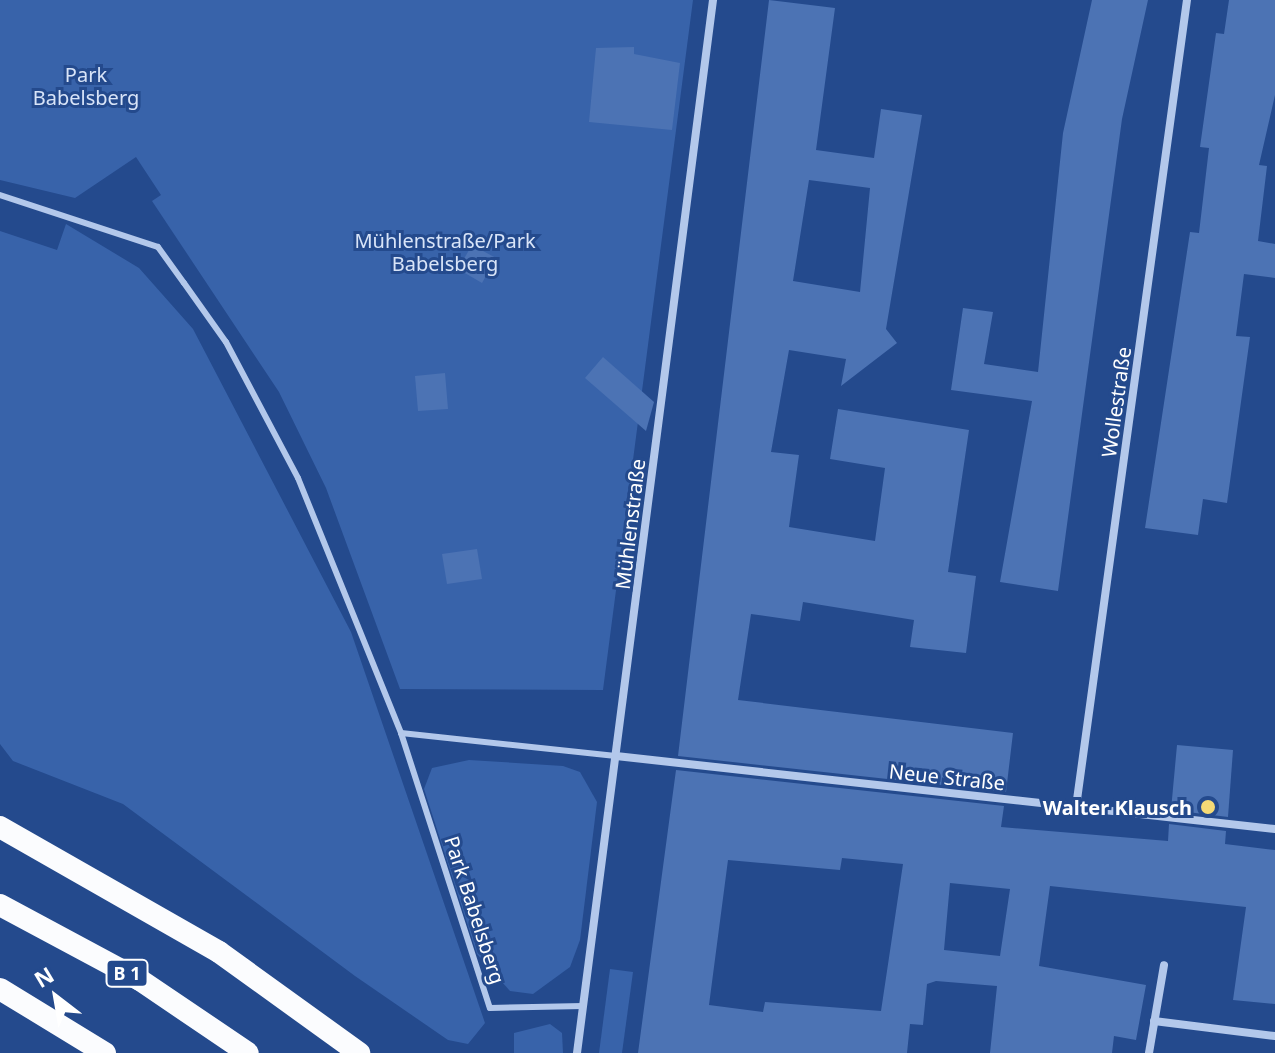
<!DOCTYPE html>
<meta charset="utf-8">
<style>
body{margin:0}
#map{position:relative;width:1275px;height:1053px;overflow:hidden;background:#244a8d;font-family:"Noto Sans",sans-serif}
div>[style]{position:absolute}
.green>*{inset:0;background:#3863aa}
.building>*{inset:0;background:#4c73b4}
.service>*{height:6px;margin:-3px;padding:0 3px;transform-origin:3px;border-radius:3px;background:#b3c8eb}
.minor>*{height:8px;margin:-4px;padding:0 4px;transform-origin:4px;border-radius:4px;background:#b3c8eb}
.trunk>*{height:22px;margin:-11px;padding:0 11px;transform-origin:11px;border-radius:11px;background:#fbfcfe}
.dots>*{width:22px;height:22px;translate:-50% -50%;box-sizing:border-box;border:4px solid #244a8d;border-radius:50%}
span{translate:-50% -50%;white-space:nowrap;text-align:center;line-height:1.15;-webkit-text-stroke:6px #244a8d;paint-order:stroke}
.shield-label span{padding:2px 6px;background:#244a8d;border:2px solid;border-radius:6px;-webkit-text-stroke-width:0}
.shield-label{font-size:18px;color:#fff;font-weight:700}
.park-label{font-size:20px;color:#d8e4f8}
.street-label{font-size:20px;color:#fff}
.poi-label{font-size:20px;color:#fff;font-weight:700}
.right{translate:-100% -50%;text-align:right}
.north{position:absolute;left:16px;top:957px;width:80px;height:80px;-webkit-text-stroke:6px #244a8d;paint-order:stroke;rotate:329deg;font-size:22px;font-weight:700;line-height:32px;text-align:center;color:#fff}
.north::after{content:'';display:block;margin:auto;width:28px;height:36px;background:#fff;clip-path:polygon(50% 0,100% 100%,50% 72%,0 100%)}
</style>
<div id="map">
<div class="green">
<div style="clip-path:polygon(0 0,693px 0,603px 690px,400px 689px,326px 488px,279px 392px,152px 201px,161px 195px,136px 157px,75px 198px,0 180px)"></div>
<div style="clip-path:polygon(66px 224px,139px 268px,193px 329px,351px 632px,485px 1023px,468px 1044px,448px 1040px,355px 976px,123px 804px,13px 761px,0 744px,0 231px,57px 250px)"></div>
<div style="clip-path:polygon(469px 760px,563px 766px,580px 772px,597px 802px,580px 940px,570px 967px,533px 994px,510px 991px,477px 954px,424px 789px,432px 768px)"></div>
<div style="clip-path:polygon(610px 969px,633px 972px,622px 1053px,599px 1053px)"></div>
<div style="clip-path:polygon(550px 1024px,562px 1033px,563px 1053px,514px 1053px,514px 1033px)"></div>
</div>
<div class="building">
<div style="clip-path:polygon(evenodd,769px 0,835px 8px,816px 150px,874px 158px,881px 109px,922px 115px,886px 329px,897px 343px,841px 386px,846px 359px,789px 350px,771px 452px,799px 455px,789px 527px,875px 541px,885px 468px,830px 459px,838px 409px,969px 430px,948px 572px,976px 576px,966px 653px,910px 647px,914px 620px,803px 602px,800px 621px,751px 614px,738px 700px,1013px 733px,1006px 792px,678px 756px,769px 0,809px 180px,870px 188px,860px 292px,793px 281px,809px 180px)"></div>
<div style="clip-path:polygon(1092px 0,1148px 0,1122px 119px,1058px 591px,1000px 582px,1032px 401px,951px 390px,963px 308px,993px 312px,984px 364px,1038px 372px,1063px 133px)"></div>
<div style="clip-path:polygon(1229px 0,1275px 0,1275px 95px,1259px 165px,1267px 166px,1258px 241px,1275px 244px,1275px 278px,1244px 274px,1236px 336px,1250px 337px,1227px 503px,1203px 499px,1198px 535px,1145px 528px,1190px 232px,1199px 233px,1209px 148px,1200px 147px,1216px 33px,1224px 34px)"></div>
<div style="clip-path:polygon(634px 47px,634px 54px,680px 63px,672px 130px,589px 122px,596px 48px)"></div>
<div style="clip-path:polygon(472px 245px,496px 258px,482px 283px,458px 269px)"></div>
<div style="clip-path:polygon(603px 357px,654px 402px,646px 431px,585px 378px)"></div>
<div style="clip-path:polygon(445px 373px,448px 409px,418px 411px,415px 376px)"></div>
<div style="clip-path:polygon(477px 549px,482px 579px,447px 584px,442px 554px)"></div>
<div style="clip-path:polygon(1177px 745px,1233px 750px,1228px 817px,1171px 810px)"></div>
<div style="clip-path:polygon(evenodd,676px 770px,1004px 806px,1001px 827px,1168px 841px,1169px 824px,1226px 831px,1225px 844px,1275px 850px,1275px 1004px,1233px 1000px,1246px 907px,1050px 886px,1039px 966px,1146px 985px,1136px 1040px,1114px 1036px,1112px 1053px,990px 1053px,997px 986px,936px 981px,927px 984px,923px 1025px,910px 1024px,907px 1053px,638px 1053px,676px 770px,842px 858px,903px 864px,881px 1011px,765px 1002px,763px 1012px,709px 1005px,728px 860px,840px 870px,842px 858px,676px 770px,950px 883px,1010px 889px,1000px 956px,944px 950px,950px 883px)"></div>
</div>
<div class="service">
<div style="left:0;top:195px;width:166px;rotate:18.2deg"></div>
<div style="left:158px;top:247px;width:44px;rotate:54.2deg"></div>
<div style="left:184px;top:283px;width:72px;rotate:54.6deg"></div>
<div style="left:226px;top:342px;width:154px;rotate:62.1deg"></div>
<div style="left:298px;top:478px;width:275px;rotate:68deg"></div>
<div style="left:401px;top:733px;width:289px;rotate:72.1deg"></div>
<div style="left:490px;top:1008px;width:93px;rotate:-1.2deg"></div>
<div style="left:401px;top:733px;width:216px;rotate:6.1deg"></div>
</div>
<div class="minor">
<div style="left:616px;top:756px;width:663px;rotate:6.32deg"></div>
<div style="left:1076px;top:807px;width:815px;rotate:-82.17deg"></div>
<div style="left:1154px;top:1021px;width:122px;rotate:7.1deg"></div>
<div style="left:577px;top:1053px;width:1062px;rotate:-82.64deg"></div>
<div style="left:1149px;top:1053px;width:89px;rotate:-80.3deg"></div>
</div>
<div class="trunk">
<div style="left:0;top:827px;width:252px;rotate:29.7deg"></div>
<div style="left:219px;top:952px;width:173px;rotate:35.8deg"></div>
<div style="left:0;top:905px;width:159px;rotate:28.2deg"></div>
<div style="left:140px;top:980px;width:130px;rotate:34.1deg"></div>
<div style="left:0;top:989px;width:123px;rotate:31.4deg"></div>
</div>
<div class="dots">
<div style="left:1208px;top:807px;background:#f5da76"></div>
</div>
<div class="shield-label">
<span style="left:127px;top:973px">B 1</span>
</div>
<div class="park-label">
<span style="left:86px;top:86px">Park<br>Babelsberg</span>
<span style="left:445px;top:252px">Mühlenstraße/Park<br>Babelsberg</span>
</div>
<div class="street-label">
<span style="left:1116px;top:402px;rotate:-82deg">Wollestraße</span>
<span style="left:630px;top:524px;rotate:-83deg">Mühlenstraße</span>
<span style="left:947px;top:777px;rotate:6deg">Neue Straße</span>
<span style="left:475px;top:910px;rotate:72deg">Park Babelsberg</span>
</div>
<div class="poi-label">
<span class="right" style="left:1192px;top:807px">Walter Klausch</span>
</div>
<div class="north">N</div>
</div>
